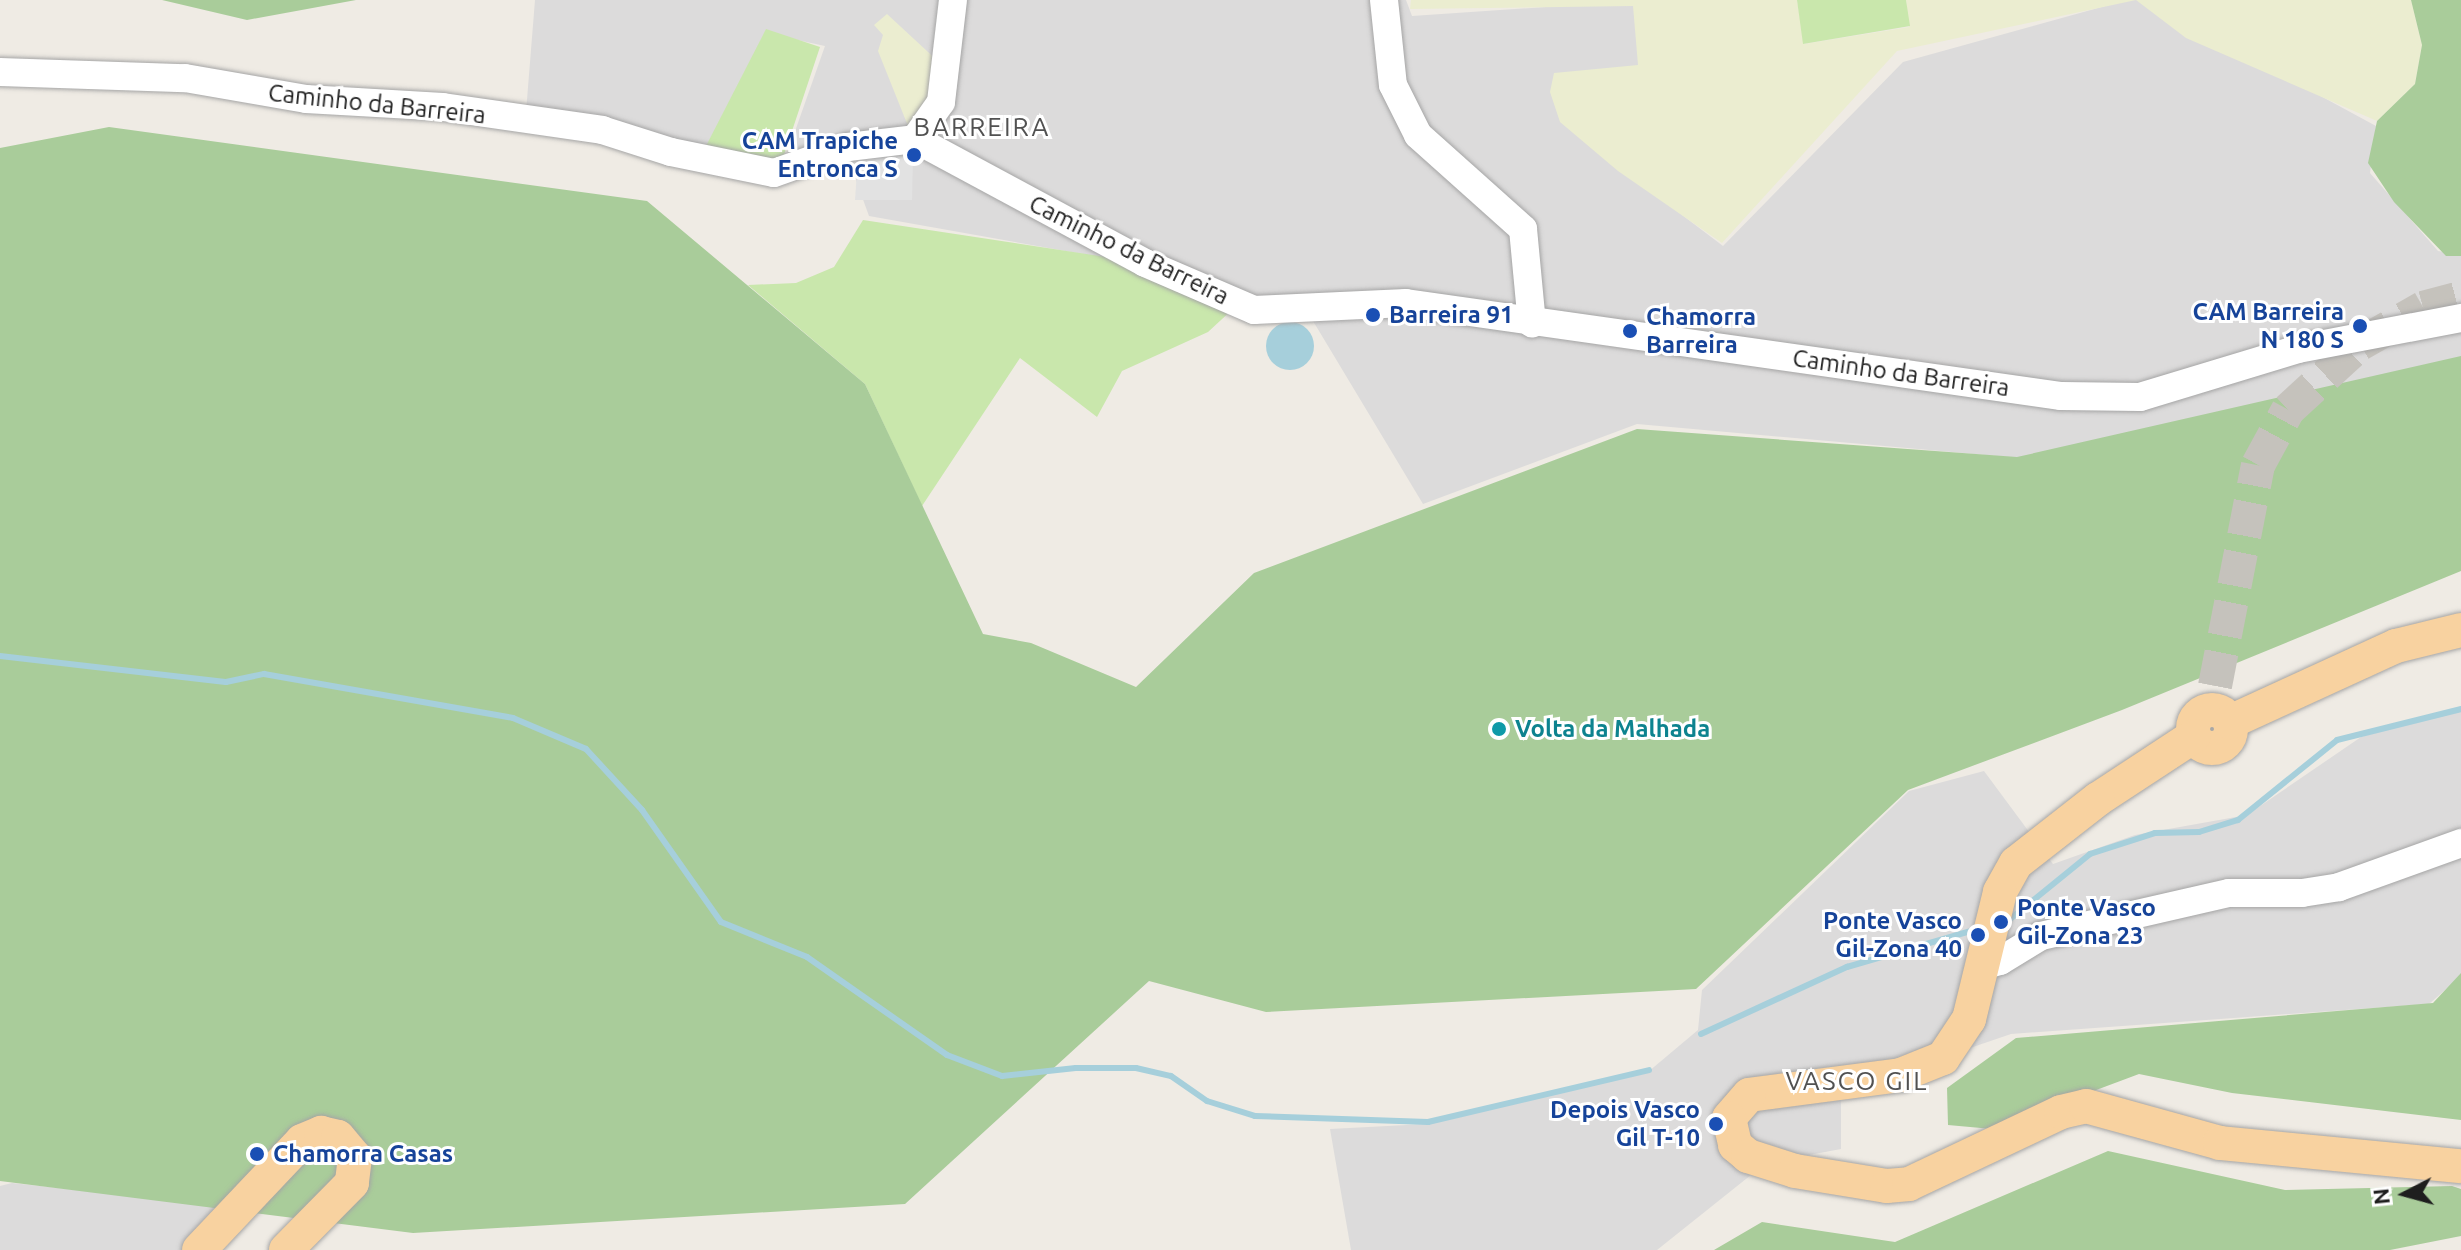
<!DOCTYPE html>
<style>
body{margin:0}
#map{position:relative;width:2461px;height:1250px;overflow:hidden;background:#efebe4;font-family:Ubuntu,sans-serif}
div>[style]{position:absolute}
.residential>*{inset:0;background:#dcdbdb}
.farmland>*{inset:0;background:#ebedd0}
.grass>*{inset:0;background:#c9e7ac}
.forest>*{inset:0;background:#a9cc9a}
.parking>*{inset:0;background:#e2e2e2}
.water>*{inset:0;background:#a6cfdb}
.round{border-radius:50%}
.stream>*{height:6px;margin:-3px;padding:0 3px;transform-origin:3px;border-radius:3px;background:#a6cfdb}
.major-tunnel>*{height:34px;margin-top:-17px;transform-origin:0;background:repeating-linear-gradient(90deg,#c5c2bc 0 34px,transparent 0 51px)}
.roads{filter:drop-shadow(0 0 2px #a5a5a5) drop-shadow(0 0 2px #a5a5a5)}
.minor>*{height:28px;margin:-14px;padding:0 14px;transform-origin:14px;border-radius:14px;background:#fff}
.major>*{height:34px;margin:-17px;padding:0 17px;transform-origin:17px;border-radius:17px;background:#f8d2a0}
.major>.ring{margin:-17px;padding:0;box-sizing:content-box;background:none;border:34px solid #f8d2a0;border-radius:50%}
.dots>*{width:22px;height:22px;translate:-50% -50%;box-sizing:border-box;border:4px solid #fff;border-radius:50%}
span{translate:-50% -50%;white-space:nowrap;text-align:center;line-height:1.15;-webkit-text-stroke:6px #fff;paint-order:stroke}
.street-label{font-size:24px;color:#1e1e1e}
.transit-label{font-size:24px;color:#164399;font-weight:700}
.right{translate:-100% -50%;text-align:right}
.left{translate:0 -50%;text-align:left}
.culture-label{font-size:24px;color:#0d838f;font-weight:700}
.neighbourhood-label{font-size:26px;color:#515151;letter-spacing:2px}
.north{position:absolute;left:2365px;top:1154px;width:80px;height:80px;-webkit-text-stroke:6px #fff;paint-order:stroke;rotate:264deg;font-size:22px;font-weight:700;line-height:32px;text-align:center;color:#1e1e1e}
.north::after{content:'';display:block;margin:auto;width:28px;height:36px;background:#1e1e1e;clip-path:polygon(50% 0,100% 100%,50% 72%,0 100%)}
</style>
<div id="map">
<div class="residential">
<div style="clip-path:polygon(535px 0,1406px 0,1412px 16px,1635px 1px,1640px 75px,1578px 136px,1723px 246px,1903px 62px,2127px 0,2143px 0,2376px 126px,2370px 173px,2438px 251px,2461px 255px,2461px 360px,2019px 458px,1637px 424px,1423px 504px,1313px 321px,1122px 261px,869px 216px,853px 172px,780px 174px,825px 46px,765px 33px,709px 147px,526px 112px)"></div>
<div style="clip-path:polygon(2461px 708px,2461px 976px,2429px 1004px,2011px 1034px,1841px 1092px,1841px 1149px,1766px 1163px,1657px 1250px,1351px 1250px,1330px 1129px,1426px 1124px,1648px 1072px,1698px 1030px,1702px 990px,1909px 791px,1984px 771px,2053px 864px,2135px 835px,2247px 815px,2361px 737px)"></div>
<div style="clip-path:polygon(12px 1183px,227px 1206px,187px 1250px,0 1250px,0 1186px)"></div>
</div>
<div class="farmland">
<div style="clip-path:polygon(1411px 0,1797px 0,1804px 44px,1909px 27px,1906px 0,2411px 0,2422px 45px,2415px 84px,2377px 121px,2186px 38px,2136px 0,1897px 51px,1722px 243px,1618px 171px,1560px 122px,1550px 92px,1554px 73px,1638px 65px,1633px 6px,1410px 9px)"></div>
<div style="clip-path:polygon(887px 14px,941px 64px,943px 79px,910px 131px,878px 51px,883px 35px,874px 25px)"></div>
</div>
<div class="grass">
<div style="clip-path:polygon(1797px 0,1906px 0,1910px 26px,1803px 44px)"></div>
<div style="clip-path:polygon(766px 29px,820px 47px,781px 164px,706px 146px)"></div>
<div style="clip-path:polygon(863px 220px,1106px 257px,1234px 308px,1208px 332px,1122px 371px,1097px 417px,1020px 358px,922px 506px,865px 384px,748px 285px,796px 283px,834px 267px)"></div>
</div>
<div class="forest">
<div style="clip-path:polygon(162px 0,356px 0,247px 20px)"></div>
<div style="clip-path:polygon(2411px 0,2461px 0,2461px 256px,2446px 256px,2394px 202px,2368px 163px,2377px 121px,2415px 84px,2422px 45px)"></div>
<div style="clip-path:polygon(109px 127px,647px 201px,865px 384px,983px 634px,1031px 643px,1136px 687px,1254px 573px,1637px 429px,2017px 457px,2461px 356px,2461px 571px,2122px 710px,1908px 790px,1696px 989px,1266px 1012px,1149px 981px,905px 1204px,413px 1233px,0 1181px,0 148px)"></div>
<div style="clip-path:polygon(2461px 973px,2461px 1120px,2232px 1093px,2139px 1074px,1992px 1129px,1948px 1125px,1947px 1088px,2016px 1038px,2433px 1003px)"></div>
<div style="clip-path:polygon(2108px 1151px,2285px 1190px,2452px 1186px,2461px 1189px,2461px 1236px,2390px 1250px,1714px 1250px,1762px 1222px,1895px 1242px)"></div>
</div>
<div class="parking">
<div style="clip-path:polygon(913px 155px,912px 200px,855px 200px,858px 158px)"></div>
</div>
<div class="water">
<div class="round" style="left:1266px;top:322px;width:48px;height:48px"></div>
</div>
<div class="stream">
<div style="left:0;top:656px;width:227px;rotate:6.6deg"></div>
<div style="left:226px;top:682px;width:39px;rotate:-12deg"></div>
<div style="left:264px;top:674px;width:253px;rotate:10deg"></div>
<div style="left:513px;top:718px;width:79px;rotate:23deg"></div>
<div style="left:586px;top:749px;width:83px;rotate:47.4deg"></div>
<div style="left:642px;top:810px;width:137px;rotate:54.8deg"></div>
<div style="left:721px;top:922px;width:93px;rotate:22.1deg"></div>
<div style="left:807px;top:957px;width:171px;rotate:35deg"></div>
<div style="left:947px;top:1055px;width:59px;rotate:20.9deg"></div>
<div style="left:1002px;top:1076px;width:74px;rotate:-6.2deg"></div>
<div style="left:1076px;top:1068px;width:60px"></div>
<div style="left:1136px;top:1068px;width:36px;rotate:13deg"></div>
<div style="left:1171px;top:1076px;width:44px;rotate:34.8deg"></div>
<div style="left:1207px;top:1101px;width:50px;rotate:17.4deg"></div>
<div style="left:1255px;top:1116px;width:173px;rotate:2deg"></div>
<div style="left:1428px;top:1122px;width:227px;rotate:-13.2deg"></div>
<div style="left:2004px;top:924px;width:111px;rotate:-39.1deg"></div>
<div style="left:2090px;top:854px;width:68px;rotate:-17.9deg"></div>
<div style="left:2155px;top:833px;width:44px;rotate:-1.3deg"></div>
<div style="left:2199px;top:832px;width:41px;rotate:-17.1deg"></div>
<div style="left:2238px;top:820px;width:127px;rotate:-38.9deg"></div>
<div style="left:2337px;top:740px;width:128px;rotate:-14deg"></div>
<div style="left:1701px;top:1034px;width:161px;rotate:-24.7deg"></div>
<div style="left:1847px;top:967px;width:140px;rotate:-16.2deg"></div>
</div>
<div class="major-tunnel">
<div style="left:2215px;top:686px;width:225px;rotate:-79deg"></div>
<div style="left:2258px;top:465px;width:63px;rotate:-61.4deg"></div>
<div style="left:2288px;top:410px;width:98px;rotate:-42.5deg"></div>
<div style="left:2360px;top:344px;width:73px;rotate:-29.7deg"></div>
<div style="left:2423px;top:308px;width:39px;rotate:-15deg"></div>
</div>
<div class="roads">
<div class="minor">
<div style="left:1384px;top:0;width:85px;rotate:84deg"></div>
<div style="left:1393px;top:85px;width:56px;rotate:63.4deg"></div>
<div style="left:1418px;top:135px;width:141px;rotate:41.8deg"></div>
<div style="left:1523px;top:229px;width:95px;rotate:84.6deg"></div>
<div style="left:0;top:72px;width:185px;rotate:1.9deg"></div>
<div style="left:185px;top:78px;width:123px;rotate:9.8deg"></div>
<div style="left:306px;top:99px;width:137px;rotate:3.3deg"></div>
<div style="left:443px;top:107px;width:161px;rotate:8.2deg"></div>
<div style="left:602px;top:130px;width:72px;rotate:17.7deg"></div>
<div style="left:671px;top:152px;width:105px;rotate:11.5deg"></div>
<div style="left:774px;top:173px;width:78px;rotate:-19.4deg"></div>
<div style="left:848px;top:147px;width:67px;rotate:-6.8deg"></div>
<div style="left:915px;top:139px;width:261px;rotate:28.3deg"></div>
<div style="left:1145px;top:263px;width:119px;rotate:23.3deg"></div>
<div style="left:1254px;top:310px;width:152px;rotate:-2.6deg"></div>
<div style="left:1406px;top:303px;width:662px;rotate:8.08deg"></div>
<div style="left:2061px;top:396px;width:79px;rotate:0.7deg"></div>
<div style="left:2140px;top:397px;width:165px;rotate:-16.9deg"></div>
<div style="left:2298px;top:349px;width:166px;rotate:-10.8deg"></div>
<div style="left:915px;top:139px;width:45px;rotate:-54.9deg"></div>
<div style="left:941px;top:102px;width:103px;rotate:-83.3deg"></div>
<div style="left:1982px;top:966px;width:19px;rotate:-16deg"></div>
<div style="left:2000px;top:961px;width:48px;rotate:-31.4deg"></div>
<div style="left:2041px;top:936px;width:193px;rotate:-12.9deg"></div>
<div style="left:2229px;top:893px;width:73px"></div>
<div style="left:2302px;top:893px;width:37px;rotate:-9deg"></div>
<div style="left:2339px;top:887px;width:130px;rotate:-19.8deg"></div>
</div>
<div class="major">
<div class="ring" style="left:2193px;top:710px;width:4px;height:4px"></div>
<div style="left:2230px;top:722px;width:183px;rotate:-24.6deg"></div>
<div style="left:2396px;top:646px;width:67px;rotate:-13.8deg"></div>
<div style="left:2194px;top:736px;width:115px;rotate:146.7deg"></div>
<div style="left:2098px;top:799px;width:104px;rotate:142deg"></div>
<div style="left:2016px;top:863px;width:33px;rotate:119deg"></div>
<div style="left:2000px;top:892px;width:131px;rotate:103.7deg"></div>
<div style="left:1969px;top:1019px;width:47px;rotate:123.7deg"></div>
<div style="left:1943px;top:1058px;width:45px;rotate:158deg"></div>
<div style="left:1901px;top:1075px;width:153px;rotate:172.5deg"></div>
<div style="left:1749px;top:1095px;width:30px;rotate:131deg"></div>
<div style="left:1729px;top:1118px;width:28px;rotate:77deg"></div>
<div style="left:1735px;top:1145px;width:17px;rotate:40deg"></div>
<div style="left:1748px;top:1156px;width:49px;rotate:17.7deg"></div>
<div style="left:1795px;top:1171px;width:93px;rotate:9.3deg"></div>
<div style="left:1887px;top:1186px;width:22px;rotate:-5deg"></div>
<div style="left:1909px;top:1184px;width:168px;rotate:-25.3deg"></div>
<div style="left:2061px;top:1112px;width:26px;rotate:-13deg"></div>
<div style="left:2086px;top:1106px;width:139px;rotate:15.4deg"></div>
<div style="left:2220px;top:1143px;width:242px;rotate:5.5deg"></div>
<div style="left:199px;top:1250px;width:150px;rotate:-46.6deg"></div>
<div style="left:302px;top:1141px;width:21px;rotate:-23deg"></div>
<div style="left:321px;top:1133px;width:17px;rotate:13deg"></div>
<div style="left:338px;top:1137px;width:26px;rotate:50deg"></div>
<div style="left:355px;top:1157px;width:26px;rotate:97deg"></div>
<div style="left:352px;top:1183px;width:94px;rotate:134.6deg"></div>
</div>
</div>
<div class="dots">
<div style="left:914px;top:155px;background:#1a4fb4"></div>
<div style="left:1373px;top:315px;background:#1a4fb4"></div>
<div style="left:2360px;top:326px;background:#1a4fb4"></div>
<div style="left:1630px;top:331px;background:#1a4fb4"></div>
<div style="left:1499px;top:729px;background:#0f9aa8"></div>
<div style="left:2001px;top:922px;background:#1a4fb4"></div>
<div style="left:1978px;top:935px;background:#1a4fb4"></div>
<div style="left:1716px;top:1124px;background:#1a4fb4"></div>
<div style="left:257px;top:1154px;background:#1a4fb4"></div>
</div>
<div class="street-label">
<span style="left:377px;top:104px;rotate:6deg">Caminho da Barreira</span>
<span style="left:1129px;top:250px;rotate:26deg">Caminho da Barreira</span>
<span style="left:1901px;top:373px;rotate:8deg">Caminho da Barreira</span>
</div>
<div class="transit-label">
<span class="right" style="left:898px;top:155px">CAM Trapiche<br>Entronca S</span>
<span class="right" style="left:2344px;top:326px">CAM Barreira<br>N 180 S</span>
<span class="left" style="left:1389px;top:315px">Barreira 91</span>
<span class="left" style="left:1646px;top:331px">Chamorra<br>Barreira</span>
<span class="left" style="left:2017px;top:922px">Ponte Vasco<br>Gil-Zona 23</span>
<span class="right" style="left:1962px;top:935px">Ponte Vasco<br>Gil-Zona 40</span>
<span class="right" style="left:1700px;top:1124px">Depois Vasco<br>Gil T-10</span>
<span class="left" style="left:273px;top:1154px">Chamorra Casas</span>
</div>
<div class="culture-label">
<span class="left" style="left:1515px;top:729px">Volta da Malhada</span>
</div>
<div class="neighbourhood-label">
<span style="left:982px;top:127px">BARREIRA</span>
<span style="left:1857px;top:1081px">VASCO GIL</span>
</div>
<div class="north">N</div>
</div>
